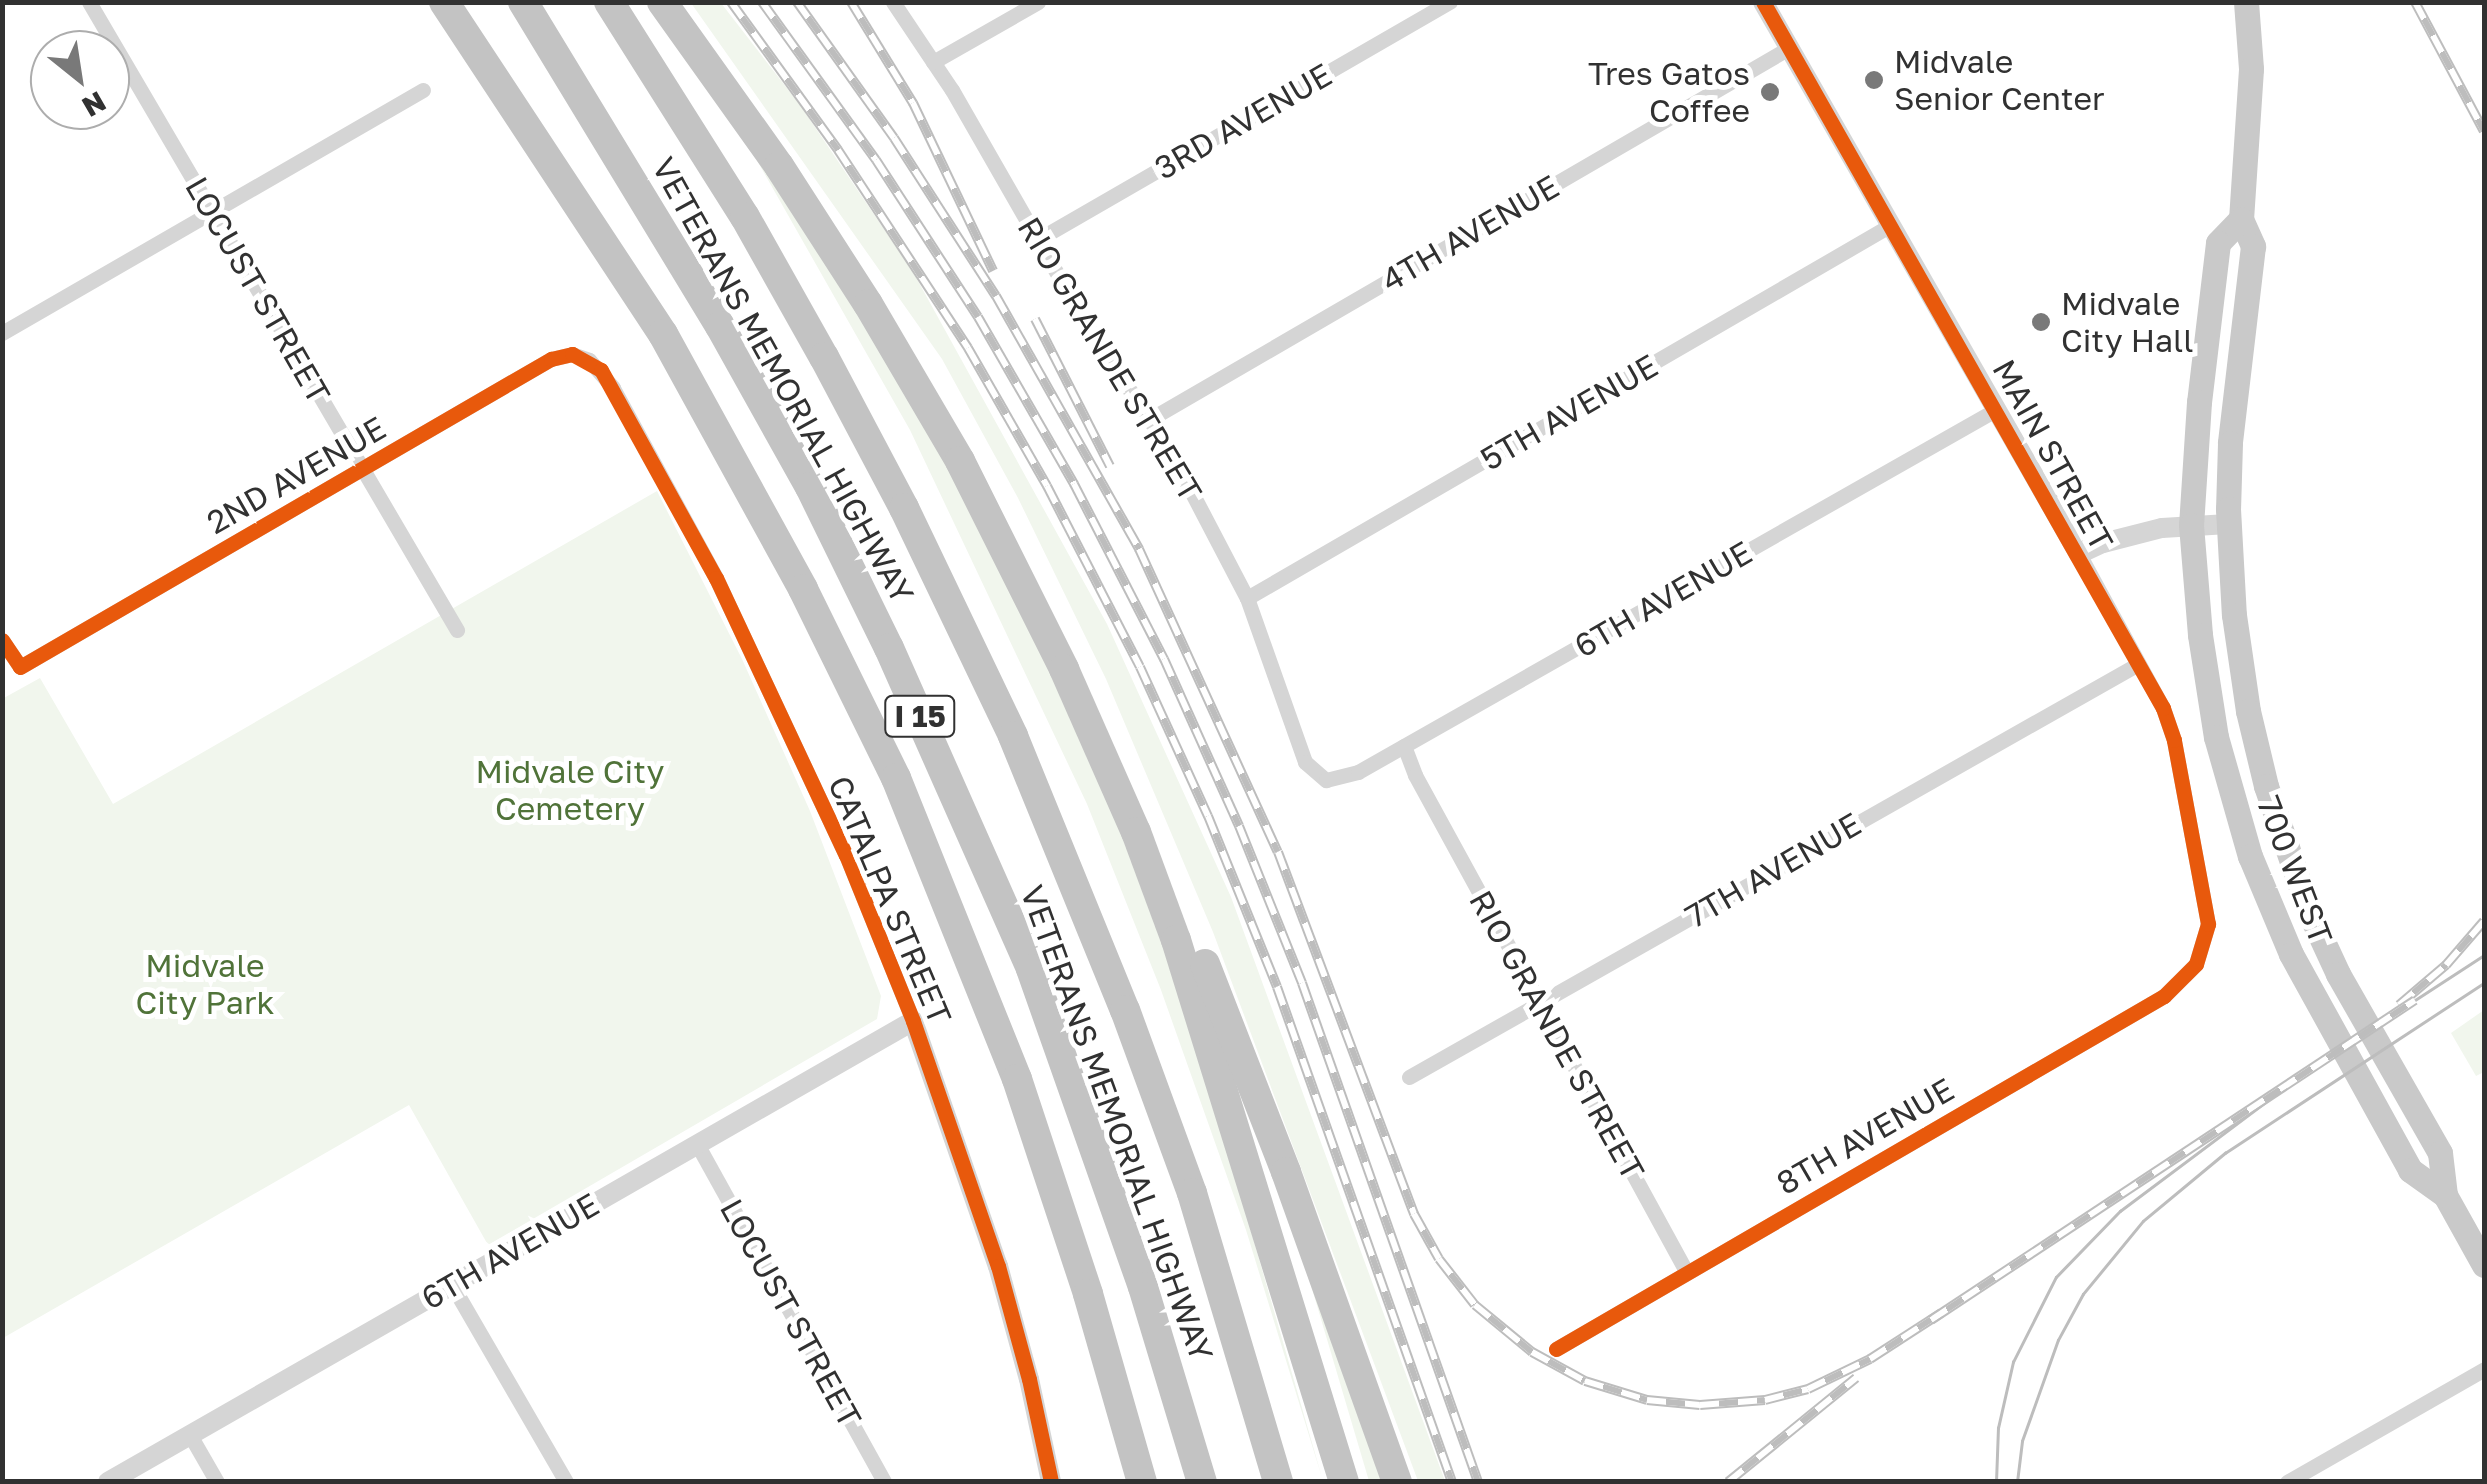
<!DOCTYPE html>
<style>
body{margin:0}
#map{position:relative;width:2487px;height:1484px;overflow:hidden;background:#fff;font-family:"Golos Text",sans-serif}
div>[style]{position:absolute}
.green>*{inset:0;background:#f1f6ed}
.minor>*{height:15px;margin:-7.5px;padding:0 7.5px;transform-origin:7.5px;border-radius:7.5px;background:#d5d5d5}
.tertiary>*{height:20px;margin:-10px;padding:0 10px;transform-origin:10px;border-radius:10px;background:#d5d5d5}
.primary>*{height:25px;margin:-12.5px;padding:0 12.5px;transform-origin:12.5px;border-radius:12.5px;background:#c9c9c9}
.motorway>*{height:30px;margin:-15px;padding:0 15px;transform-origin:15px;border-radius:15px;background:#c3c3c3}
.tram>*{height:2.5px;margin:-1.25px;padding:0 1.25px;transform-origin:1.25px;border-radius:1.25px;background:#bdbdbd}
.rail>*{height:10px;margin-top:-5px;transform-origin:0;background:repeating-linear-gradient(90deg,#fff 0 19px,#bdbdbd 0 38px);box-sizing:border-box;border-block:2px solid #bdbdbd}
.cycleway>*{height:15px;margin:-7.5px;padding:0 7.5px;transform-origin:7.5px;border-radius:7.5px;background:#e8590c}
.dots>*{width:28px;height:28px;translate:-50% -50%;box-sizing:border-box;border:5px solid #fff;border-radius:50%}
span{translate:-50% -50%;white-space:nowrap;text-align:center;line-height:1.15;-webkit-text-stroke:10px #fff;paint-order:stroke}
.shield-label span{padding:2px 8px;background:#fff;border:2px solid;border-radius:8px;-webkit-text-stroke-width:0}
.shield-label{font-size:30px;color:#313131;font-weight:700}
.poi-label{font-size:32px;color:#313131}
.left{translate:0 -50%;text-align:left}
.right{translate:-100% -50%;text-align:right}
.street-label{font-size:32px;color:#313131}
.park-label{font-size:32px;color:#507339}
.frame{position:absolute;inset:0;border:5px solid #313131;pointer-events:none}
.north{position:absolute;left:30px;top:30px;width:100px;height:100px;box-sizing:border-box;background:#fff;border:2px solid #adadad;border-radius:50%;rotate:150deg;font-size:28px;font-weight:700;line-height:40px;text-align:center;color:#313131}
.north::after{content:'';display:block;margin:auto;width:35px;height:45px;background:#797979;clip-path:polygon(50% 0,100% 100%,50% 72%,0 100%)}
</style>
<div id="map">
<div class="green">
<div style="clip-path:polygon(691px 3px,721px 3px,800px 105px,913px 272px,1107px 624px,1231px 897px,1445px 1481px,1418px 1481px,1213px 932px,1106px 679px,1018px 498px,942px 359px)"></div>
<div style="clip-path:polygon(759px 154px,901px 380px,1018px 598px,1120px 827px,1176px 971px,1323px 1481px,1246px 1230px,1161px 990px,1087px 804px,910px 430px,755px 157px)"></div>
<div style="clip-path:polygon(657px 491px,742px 659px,810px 811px,881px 996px,877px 1019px,488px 1245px,409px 1105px,3px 1338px,2px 699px,40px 678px,113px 804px)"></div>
<div style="clip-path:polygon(2484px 1010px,2484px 1072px,2476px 1076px,2451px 1033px)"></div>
<div style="clip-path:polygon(1302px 1255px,1388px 1481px,1369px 1481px)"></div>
</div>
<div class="minor">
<div style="left:89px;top:2px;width:728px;rotate:59.63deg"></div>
<div style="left:893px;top:2px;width:106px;rotate:56.2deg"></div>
<div style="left:952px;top:90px;width:278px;rotate:60.2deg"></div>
<div style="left:1090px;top:331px;width:140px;rotate:56.1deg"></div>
<div style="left:1168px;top:447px;width:170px;rotate:62.4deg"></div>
<div style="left:1247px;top:598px;width:174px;rotate:70.5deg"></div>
<div style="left:1305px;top:762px;width:28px;rotate:41deg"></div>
<div style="left:1326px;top:780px;width:33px;rotate:-14deg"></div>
<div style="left:1358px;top:772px;width:735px;rotate:-29.6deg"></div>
<div style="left:933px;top:62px;width:121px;rotate:-29.7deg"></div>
<div style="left:1037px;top:240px;width:477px;rotate:-30deg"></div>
<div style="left:2px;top:333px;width:486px;rotate:-30deg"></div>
<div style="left:1152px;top:418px;width:737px;rotate:-30.15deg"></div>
<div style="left:1247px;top:598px;width:744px;rotate:-30.08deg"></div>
<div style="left:2px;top:640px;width:32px;rotate:56deg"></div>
<div style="left:20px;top:667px;width:614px;rotate:-30.12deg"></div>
<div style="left:551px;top:359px;width:22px;rotate:-13deg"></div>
<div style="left:572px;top:354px;width:18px;rotate:19deg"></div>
<div style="left:589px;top:360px;width:37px;rotate:49deg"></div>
<div style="left:613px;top:388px;width:216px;rotate:61.5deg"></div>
<div style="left:716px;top:578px;width:306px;rotate:64.9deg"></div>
<div style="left:846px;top:855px;width:179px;rotate:68deg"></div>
<div style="left:1404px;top:746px;width:31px;rotate:69deg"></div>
<div style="left:1415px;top:775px;width:565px;rotate:61.35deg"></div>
<div style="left:1409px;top:1077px;width:838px;rotate:-29.53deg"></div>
<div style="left:697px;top:1144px;width:386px;rotate:61deg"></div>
<div style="left:452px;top:1285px;width:228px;rotate:59.9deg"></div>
<div style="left:1556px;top:1349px;width:703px;rotate:-30.14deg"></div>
<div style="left:2164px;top:996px;width:45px;rotate:-45deg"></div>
<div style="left:2196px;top:964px;width:42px;rotate:-73.3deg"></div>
<div style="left:2208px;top:924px;width:187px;rotate:-100.5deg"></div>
<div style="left:2174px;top:740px;width:34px;rotate:-109deg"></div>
<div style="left:2163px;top:708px;width:175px;rotate:-118.6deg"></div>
<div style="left:190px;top:1435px;width:54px;rotate:60.1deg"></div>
<div style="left:2287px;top:1482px;width:227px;rotate:-29.8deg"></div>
</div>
<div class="tertiary">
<div style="left:1763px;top:2px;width:636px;rotate:60.21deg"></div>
<div style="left:2079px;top:554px;width:26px;rotate:-25deg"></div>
<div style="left:2103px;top:543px;width:61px;rotate:-14.3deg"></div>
<div style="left:2162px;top:528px;width:66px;rotate:-3.5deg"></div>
<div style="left:108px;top:1482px;width:928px;rotate:-29.8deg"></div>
<div style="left:913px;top:1021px;width:259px;rotate:70.9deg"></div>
<div style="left:998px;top:1266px;width:117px;rotate:74.7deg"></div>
<div style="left:1029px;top:1379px;width:105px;rotate:77.9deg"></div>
</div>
<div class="primary">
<div style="left:2246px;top:2px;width:67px;rotate:85.7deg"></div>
<div style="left:2251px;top:69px;width:150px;rotate:93.8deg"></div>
<div style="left:2241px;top:219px;width:30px;rotate:66deg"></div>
<div style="left:2253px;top:246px;width:198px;rotate:96.7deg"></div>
<div style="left:2230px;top:443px;width:66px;rotate:91.7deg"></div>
<div style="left:2228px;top:509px;width:106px;rotate:86.8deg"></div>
<div style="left:2234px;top:615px;width:97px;rotate:81.7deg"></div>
<div style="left:2248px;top:711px;width:77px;rotate:76.5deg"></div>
<div style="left:2266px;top:786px;width:130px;rotate:71.1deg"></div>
<div style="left:2308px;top:909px;width:72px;rotate:65.2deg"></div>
<div style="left:2338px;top:974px;width:206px;rotate:60.3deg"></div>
<div style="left:2440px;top:1153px;width:42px;rotate:83.2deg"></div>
<div style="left:2445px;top:1195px;width:80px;rotate:60.9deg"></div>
<div style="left:2241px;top:219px;width:33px;rotate:134deg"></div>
<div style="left:2218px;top:243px;width:160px;rotate:96.8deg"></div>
<div style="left:2199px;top:402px;width:123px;rotate:93.7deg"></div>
<div style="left:2191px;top:525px;width:110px;rotate:85.3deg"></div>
<div style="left:2200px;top:635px;width:103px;rotate:81.1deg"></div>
<div style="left:2216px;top:737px;width:124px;rotate:74.1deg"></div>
<div style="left:2250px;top:856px;width:106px;rotate:67.3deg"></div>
<div style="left:2291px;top:954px;width:247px;rotate:61.1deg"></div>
<div style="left:2410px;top:1170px;width:43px;rotate:35.5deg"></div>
</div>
<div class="motorway">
<div style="left:444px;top:2px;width:398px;rotate:56.6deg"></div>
<div style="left:663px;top:334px;width:291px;rotate:61.2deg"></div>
<div style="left:803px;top:589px;width:211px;rotate:63.8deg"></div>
<div style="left:896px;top:778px;width:324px;rotate:68.1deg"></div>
<div style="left:1017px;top:1079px;width:226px;rotate:71.7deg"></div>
<div style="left:1088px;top:1294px;width:196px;rotate:74deg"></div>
<div style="left:523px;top:2px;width:379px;rotate:58.7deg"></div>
<div style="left:720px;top:326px;width:184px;rotate:60.8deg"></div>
<div style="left:810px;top:487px;width:179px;rotate:63.9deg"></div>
<div style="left:889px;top:648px;width:351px;rotate:66.1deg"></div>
<div style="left:1031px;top:969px;width:337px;rotate:70.6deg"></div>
<div style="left:1143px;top:1287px;width:204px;rotate:73.2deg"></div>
<div style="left:609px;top:2px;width:254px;rotate:57.7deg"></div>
<div style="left:745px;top:217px;width:161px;rotate:60.6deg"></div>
<div style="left:824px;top:357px;width:171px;rotate:62.1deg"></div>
<div style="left:904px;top:508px;width:253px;rotate:64.4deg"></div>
<div style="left:1013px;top:736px;width:296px;rotate:67.8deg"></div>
<div style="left:1125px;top:1010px;width:195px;rotate:69.9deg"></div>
<div style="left:1192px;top:1193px;width:302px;rotate:73.4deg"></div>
<div style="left:662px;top:2px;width:201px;rotate:54.5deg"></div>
<div style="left:779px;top:166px;width:164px;rotate:57.2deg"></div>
<div style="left:868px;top:304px;width:182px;rotate:59.6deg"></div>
<div style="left:960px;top:461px;width:233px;rotate:63.4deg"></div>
<div style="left:1064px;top:669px;width:178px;rotate:66.2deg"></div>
<div style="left:1136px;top:832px;width:115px;rotate:69.7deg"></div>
<div style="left:1176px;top:940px;width:567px;rotate:72.78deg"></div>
<div style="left:1205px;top:964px;width:223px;rotate:68.7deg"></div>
<div style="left:1286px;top:1172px;width:329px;rotate:70.3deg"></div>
</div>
<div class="tram">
<div style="left:2415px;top:1000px;width:82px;rotate:-33.1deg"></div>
<div style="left:1996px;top:1482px;width:54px;rotate:-87.9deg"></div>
<div style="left:1998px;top:1428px;width:68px;rotate:-77.2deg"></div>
<div style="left:2013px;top:1362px;width:95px;rotate:-63.2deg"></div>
<div style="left:2056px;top:1277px;width:92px;rotate:-45.9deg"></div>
<div style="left:2120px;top:1211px;width:207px;rotate:-36.8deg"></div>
<div style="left:2017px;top:1482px;width:41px;rotate:-83deg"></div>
<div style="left:2022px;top:1441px;width:107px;rotate:-70.4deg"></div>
<div style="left:2058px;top:1340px;width:52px;rotate:-61.5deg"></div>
<div style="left:2083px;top:1294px;width:94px;rotate:-50.6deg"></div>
<div style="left:2143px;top:1221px;width:107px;rotate:-39.7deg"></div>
<div style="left:2225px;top:1153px;width:310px;rotate:-33.3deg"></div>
</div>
<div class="rail">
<div style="left:731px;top:2px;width:183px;rotate:54.1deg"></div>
<div style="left:838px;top:150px;width:237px;rotate:56.7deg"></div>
<div style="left:968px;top:348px;width:159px;rotate:60.2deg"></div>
<div style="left:1047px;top:486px;width:203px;rotate:62.8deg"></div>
<div style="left:1140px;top:667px;width:164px;rotate:65.5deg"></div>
<div style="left:1208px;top:816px;width:184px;rotate:68deg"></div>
<div style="left:1277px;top:987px;width:525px;rotate:70.53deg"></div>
<div style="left:762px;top:2px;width:195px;rotate:54.2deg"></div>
<div style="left:876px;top:160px;width:187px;rotate:57deg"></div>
<div style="left:978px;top:317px;width:193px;rotate:60.1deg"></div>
<div style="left:1074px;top:484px;width:197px;rotate:62.8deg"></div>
<div style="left:1164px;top:659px;width:183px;rotate:65.8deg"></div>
<div style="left:1239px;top:826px;width:169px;rotate:68.1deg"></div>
<div style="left:1302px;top:983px;width:529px;rotate:70.57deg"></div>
<div style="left:797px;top:2px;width:167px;rotate:54.5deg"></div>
<div style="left:894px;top:138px;width:188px;rotate:57.2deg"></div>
<div style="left:996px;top:296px;width:291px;rotate:60.5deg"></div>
<div style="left:1139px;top:549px;width:333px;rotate:65.4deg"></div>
<div style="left:1278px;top:852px;width:387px;rotate:69.4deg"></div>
<div style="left:1414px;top:1214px;width:51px;rotate:60.9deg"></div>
<div style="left:1439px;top:1259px;width:58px;rotate:52deg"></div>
<div style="left:1475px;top:1305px;width:74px;rotate:39.5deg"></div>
<div style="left:1532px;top:1352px;width:60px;rotate:28.7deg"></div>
<div style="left:1585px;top:1381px;width:65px;rotate:17deg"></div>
<div style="left:1647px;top:1400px;width:53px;rotate:5.4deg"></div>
<div style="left:1700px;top:1405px;width:65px;rotate:-4.4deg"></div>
<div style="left:1765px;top:1400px;width:44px;rotate:-14.3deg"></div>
<div style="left:1808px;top:1389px;width:69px;rotate:-25.8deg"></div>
<div style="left:1870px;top:1359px;width:85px;rotate:-32.9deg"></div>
<div style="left:851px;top:2px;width:119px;rotate:58.5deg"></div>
<div style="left:913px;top:103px;width:186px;rotate:64.5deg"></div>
<div style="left:2415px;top:2px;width:146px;rotate:61.9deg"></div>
<div style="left:1035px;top:319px;width:165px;rotate:63deg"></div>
<div style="left:2399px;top:1005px;width:62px;rotate:-40.4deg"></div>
<div style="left:2446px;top:965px;width:58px;rotate:-49.2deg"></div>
<div style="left:1931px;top:1320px;width:580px;rotate:-33.47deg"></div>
<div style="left:1728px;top:1482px;width:165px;rotate:-39.1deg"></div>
</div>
<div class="cycleway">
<div style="left:2px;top:640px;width:32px;rotate:56deg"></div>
<div style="left:20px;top:667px;width:614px;rotate:-30.12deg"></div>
<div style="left:551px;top:359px;width:22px;rotate:-13deg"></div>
<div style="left:572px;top:354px;width:33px;rotate:29deg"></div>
<div style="left:601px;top:370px;width:238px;rotate:61.1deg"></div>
<div style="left:716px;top:578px;width:306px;rotate:64.9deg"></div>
<div style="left:846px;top:855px;width:179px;rotate:68deg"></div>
<div style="left:913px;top:1021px;width:259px;rotate:70.9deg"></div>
<div style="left:998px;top:1266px;width:117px;rotate:74.7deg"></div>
<div style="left:1029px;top:1379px;width:105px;rotate:77.9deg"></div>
<div style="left:1556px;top:1349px;width:703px;rotate:-30.14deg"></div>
<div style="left:2164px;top:996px;width:45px;rotate:-45deg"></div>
<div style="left:2196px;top:964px;width:42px;rotate:-73.3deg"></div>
<div style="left:2208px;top:924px;width:187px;rotate:-100.5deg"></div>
<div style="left:2174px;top:740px;width:34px;rotate:-109deg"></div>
<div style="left:2163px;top:708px;width:811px;rotate:-119.53deg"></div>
</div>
<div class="dots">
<div style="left:1874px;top:80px;background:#797979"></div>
<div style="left:1770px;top:92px;background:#797979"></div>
<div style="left:2041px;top:322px;background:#797979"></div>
</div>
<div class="shield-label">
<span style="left:920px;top:716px">I 15</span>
</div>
<div class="poi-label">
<span class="left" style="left:1894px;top:80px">Midvale<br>Senior Center</span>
<span class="right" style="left:1750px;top:92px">Tres Gatos<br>Coffee</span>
<span class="left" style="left:2061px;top:322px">Midvale<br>City Hall</span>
</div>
<div class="street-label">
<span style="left:1243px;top:121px;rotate:-30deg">3RD AVENUE</span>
<span style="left:1470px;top:233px;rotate:-30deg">4TH AVENUE</span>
<span style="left:258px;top:290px;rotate:60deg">LOCUST STREET</span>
<span style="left:1110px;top:359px;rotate:59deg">RIO GRANDE STREET</span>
<span style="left:783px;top:380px;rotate:61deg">VETERANS MEMORIAL HIGHWAY</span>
<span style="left:1569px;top:412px;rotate:-30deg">5TH AVENUE</span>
<span style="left:2053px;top:455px;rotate:61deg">MAIN STREET</span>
<span style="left:296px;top:475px;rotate:-30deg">2ND AVENUE</span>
<span style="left:1663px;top:599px;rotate:-30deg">6TH AVENUE</span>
<span style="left:1773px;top:870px;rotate:-30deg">7TH AVENUE</span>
<span style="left:2295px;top:870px;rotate:69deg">700 WEST</span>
<span style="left:890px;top:900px;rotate:67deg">CATALPA STREET</span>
<span style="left:1557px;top:1035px;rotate:61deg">RIO GRANDE STREET</span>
<span style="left:1117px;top:1123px;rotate:70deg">VETERANS MEMORIAL HIGHWAY</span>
<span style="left:1865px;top:1136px;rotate:-30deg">8TH AVENUE</span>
<span style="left:510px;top:1251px;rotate:-30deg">6TH AVENUE</span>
<span style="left:791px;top:1313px;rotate:61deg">LOCUST STREET</span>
</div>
<div class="park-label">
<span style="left:570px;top:790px">Midvale City<br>Cemetery</span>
<span style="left:205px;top:984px">Midvale<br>City Park</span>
</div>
<div class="frame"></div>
<div class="north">N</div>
</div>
